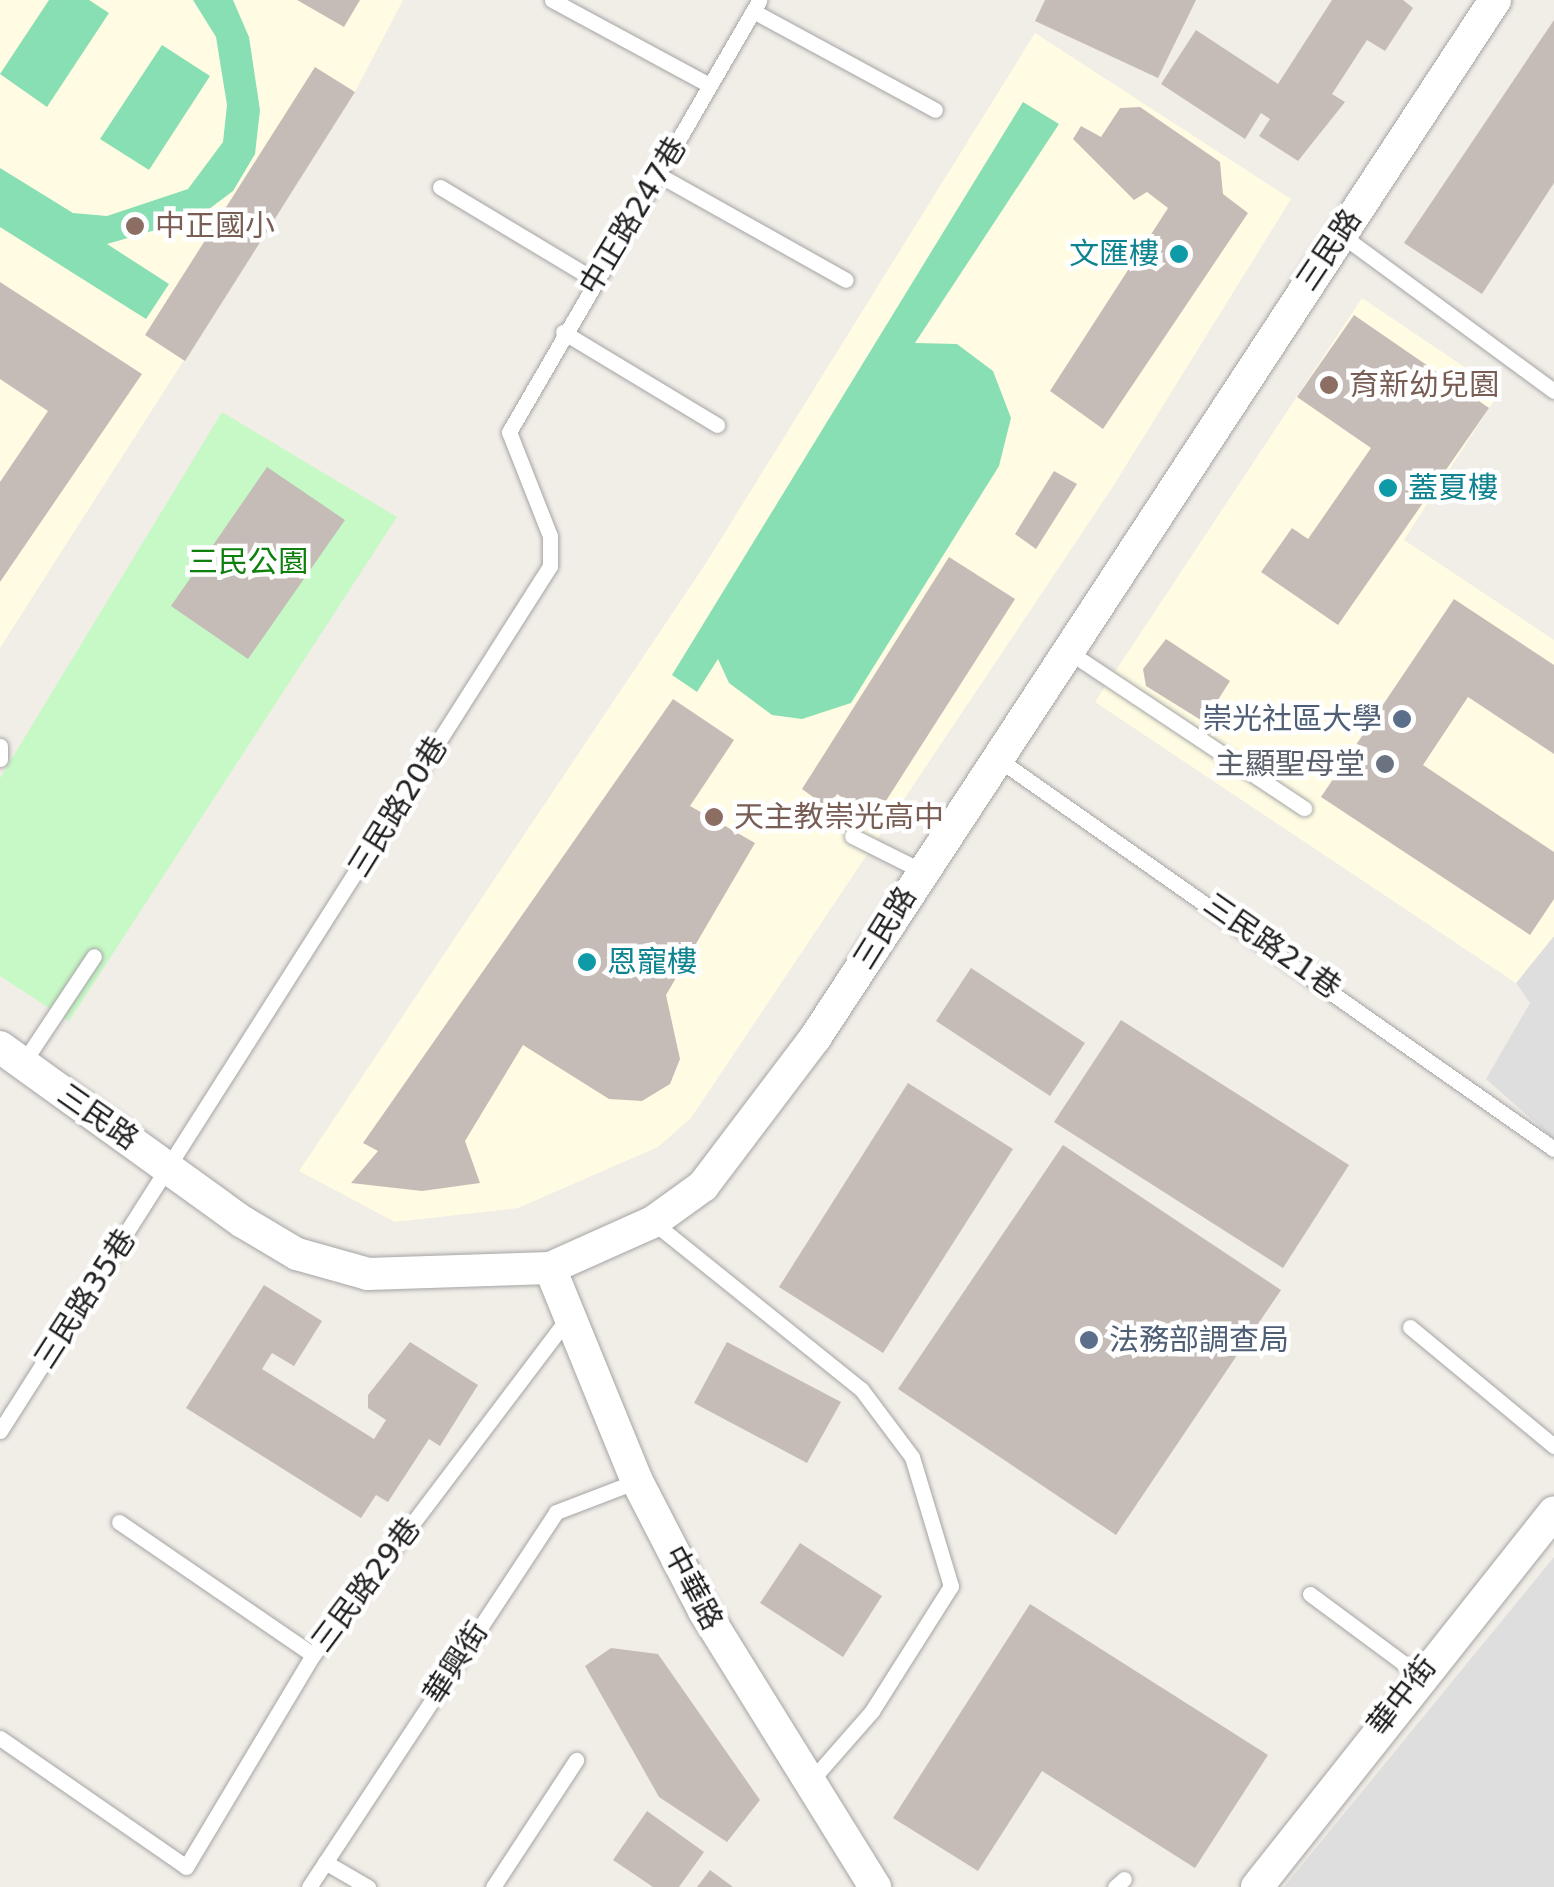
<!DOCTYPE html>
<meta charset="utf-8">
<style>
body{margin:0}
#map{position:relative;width:1554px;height:1887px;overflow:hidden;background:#f1ede7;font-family:"DejaVu Sans","Noto Sans TC",sans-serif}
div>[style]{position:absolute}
.residential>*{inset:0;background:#dfdede}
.education>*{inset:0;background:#fffce3}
.park>*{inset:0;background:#c7f9c6}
.pitch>*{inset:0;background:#87dfb3}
.building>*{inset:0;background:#c6bcb7}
.roads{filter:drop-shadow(0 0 2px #a5a5a5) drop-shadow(0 0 2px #a5a5a5)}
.service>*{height:15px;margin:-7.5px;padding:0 7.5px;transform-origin:7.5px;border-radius:7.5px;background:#fff}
.minor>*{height:32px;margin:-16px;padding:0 16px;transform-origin:16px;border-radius:16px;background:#fff}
.dots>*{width:28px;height:28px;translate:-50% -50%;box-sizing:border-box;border:5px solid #fff;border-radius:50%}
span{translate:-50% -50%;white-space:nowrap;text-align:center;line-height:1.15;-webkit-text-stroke:9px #fff;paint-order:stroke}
.street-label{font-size:30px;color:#212121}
.education-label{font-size:30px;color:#785e54}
.left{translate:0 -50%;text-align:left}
.culture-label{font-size:30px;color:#0d838f}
.right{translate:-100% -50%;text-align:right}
.park-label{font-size:30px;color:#0f800d}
.service-label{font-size:30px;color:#4e5e75}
.worship-label{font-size:30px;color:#5b616d}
</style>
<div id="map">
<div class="residential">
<div style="clip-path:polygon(1554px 936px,1554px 1139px,1486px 1079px,1530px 1003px,1516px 983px)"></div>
<div style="clip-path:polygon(1554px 1557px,1554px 1887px,1284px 1887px)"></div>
</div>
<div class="education">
<div style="clip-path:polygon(0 0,403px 0,355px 92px,0 648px)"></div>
<div style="clip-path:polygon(1035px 33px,1291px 199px,1112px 488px,691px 1118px,658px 1147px,518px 1208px,395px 1222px,299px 1171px,706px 563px)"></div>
<div style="clip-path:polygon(1362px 298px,1500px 391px,1404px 540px,1554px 640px,1554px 936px,1516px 983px,1095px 702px)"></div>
</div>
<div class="park">
<div style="clip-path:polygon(222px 412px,397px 517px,69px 1021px,0 976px,0 778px)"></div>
</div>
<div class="pitch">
<div style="clip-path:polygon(49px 0,89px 0,109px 13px,47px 107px,0 74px)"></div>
<div style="clip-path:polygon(193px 0,233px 0,249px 37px,260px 110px,255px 154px,233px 191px,197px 218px,107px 244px,169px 284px,146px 319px,0 227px,0 168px,73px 213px,107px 216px,188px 189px,223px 142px,227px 105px,216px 37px)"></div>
<div style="clip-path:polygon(162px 45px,210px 76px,149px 170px,100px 139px)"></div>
<div style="clip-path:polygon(1023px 102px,1059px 124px,915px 343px,957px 344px,993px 371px,1011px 418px,999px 466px,851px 703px,802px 719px,772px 715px,729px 683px,718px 659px,697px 692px,672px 675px)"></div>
</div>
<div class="building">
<div style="clip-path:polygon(297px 0,360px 0,344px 27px)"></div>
<div style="clip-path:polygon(1045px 0,1196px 0,1158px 78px,1035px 21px)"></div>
<div style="clip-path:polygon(1332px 0,1403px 0,1413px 8px,1385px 51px,1367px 40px,1332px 94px,1345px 102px,1298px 161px,1259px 136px,1270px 119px,1261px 113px,1245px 139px,1161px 84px,1196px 30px,1278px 84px)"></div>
<div style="clip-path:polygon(1554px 20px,1554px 183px,1482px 294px,1404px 243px)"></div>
<div style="clip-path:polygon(315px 67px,355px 92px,185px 361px,145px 335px)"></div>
<div style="clip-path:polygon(1140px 107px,1220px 162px,1223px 194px,1248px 213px,1103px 429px,1050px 391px,1168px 208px,1147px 192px,1134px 200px,1073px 139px,1081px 126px,1101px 137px,1120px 108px)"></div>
<div style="clip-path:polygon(0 282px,142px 374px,0 582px,0 482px,48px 411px,0 379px)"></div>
<div style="clip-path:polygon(1354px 315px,1489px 408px,1338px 625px,1261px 572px,1292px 528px,1308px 539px,1371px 448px,1297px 397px)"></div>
<div style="clip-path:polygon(267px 467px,345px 520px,248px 659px,171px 606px)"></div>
<div style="clip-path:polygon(1054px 471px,1077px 484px,1036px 549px,1015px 534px)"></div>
<div style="clip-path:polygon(949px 557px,1015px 599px,875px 818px,837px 794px,828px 808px,802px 789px)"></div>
<div style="clip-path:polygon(1454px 599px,1554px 665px,1554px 754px,1468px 697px,1423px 765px,1554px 852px,1554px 899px,1530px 935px,1321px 797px)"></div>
<div style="clip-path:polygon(1166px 639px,1230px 681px,1204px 722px,1146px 686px,1143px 669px)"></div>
<div style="clip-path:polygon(673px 699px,734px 740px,690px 806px,755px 843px,666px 995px,680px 1059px,670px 1084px,642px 1101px,609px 1099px,523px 1045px,465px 1141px,480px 1183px,422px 1191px,351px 1183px,378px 1151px,363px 1143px)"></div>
<div style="clip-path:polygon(971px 968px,1085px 1043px,1050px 1096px,936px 1021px)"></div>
<div style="clip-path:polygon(1121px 1020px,1349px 1165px,1283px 1268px,1054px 1122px)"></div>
<div style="clip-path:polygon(908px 1083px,1013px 1149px,883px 1353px,779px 1287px)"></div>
<div style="clip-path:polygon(1063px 1145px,1281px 1290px,1116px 1535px,898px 1389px)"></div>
<div style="clip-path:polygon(264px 1285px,322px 1321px,294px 1366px,272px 1353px,262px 1369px,374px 1439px,386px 1420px,368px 1408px,368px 1395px,410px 1342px,478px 1385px,440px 1446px,429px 1439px,388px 1502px,376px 1495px,361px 1518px,186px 1408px)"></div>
<div style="clip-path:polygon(727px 1342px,841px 1402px,807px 1463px,694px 1403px)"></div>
<div style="clip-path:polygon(800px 1543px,882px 1596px,843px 1657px,760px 1603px)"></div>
<div style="clip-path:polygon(1030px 1604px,1268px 1755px,1195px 1868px,1042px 1771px,978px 1871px,893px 1818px)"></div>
<div style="clip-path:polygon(611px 1648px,658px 1654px,760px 1800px,727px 1842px,659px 1797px,585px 1666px)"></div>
<div style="clip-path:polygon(647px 1811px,704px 1852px,679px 1887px,653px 1887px,613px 1860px)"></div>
<div style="clip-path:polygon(710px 1870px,733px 1887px,697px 1887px)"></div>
</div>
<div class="roads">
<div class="service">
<div style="left:552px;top:0;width:179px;rotate:28.4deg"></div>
<div style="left:753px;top:11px;width:207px;rotate:28.5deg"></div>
<div style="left:659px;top:175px;width:214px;rotate:29.3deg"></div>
<div style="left:440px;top:187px;width:181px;rotate:31deg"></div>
<div style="left:1340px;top:234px;width:265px;rotate:36.3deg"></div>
<div style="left:563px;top:332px;width:180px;rotate:31.1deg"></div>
<div style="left:1066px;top:650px;width:286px;rotate:33.6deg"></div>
<div style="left:0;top:746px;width:13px;rotate:90deg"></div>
<div style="left:998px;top:759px;width:679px;rotate:35.05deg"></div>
<div style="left:852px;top:836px;width:78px;rotate:26.6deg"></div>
<div style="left:23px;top:1063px;width:128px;rotate:-56.4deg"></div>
<div style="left:653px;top:1222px;width:267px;rotate:38.8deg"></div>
<div style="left:861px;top:1389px;width:85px;rotate:53.1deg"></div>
<div style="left:912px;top:1457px;width:135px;rotate:73.2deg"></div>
<div style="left:951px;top:1586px;width:148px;rotate:122.3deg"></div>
<div style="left:872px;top:1711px;width:96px;rotate:131.2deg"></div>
<div style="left:1410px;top:1327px;width:187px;rotate:39.6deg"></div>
<div style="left:0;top:1431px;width:1025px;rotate:-57.55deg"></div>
<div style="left:550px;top:566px;width:30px;rotate:-90deg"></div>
<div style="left:550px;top:536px;width:112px;rotate:-111.5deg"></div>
<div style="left:509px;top:432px;width:499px;rotate:-59.9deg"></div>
<div style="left:119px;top:1522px;width:235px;rotate:34.4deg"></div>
<div style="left:1310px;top:1594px;width:134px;rotate:36.5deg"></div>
<div style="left:0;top:1738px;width:226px;rotate:34.7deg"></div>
<div style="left:186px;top:1867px;width:247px;rotate:-59.1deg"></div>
<div style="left:313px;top:1655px;width:423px;rotate:-52.9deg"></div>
<div style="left:325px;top:1862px;width:50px;rotate:30.2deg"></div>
<div style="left:309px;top:1887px;width:449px;rotate:-56.6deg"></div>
<div style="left:556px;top:1512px;width:87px;rotate:-20.9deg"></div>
<div style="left:493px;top:1887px;width:152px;rotate:-56.8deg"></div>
<div style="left:1115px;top:1887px;width:12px;rotate:-42deg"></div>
</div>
<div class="minor">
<div style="left:0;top:1047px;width:299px;rotate:35.8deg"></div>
<div style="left:243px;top:1222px;width:63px;rotate:30.7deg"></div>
<div style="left:297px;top:1254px;width:74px;rotate:15.7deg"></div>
<div style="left:368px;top:1274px;width:182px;rotate:-1.9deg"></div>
<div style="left:550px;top:1268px;width:113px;rotate:-24.1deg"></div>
<div style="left:653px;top:1222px;width:62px;rotate:-35.8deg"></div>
<div style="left:703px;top:1186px;width:186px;rotate:-52.9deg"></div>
<div style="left:815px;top:1038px;width:1241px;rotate:-56.77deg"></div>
<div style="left:550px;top:1268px;width:230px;rotate:67.8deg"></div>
<div style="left:637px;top:1481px;width:146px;rotate:62.7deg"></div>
<div style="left:704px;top:1611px;width:325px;rotate:58.2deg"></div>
<div style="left:1257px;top:1887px;width:478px;rotate:-51.6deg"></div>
</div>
</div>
<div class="dots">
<div style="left:135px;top:226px;background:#8d6e63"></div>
<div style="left:1179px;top:254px;background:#0f9aa8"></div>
<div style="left:1329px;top:385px;background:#8d6e63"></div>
<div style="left:1388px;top:488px;background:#0f9aa8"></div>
<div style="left:1402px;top:719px;background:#5c6f8a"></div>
<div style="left:1385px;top:764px;background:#6b7280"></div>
<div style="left:714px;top:817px;background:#8d6e63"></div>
<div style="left:587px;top:962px;background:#0f9aa8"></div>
<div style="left:1089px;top:1340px;background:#5c6f8a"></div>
</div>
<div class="street-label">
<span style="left:633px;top:216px;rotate:-59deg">中正路247巷</span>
<span style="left:1329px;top:250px;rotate:-56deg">三民路</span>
<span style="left:398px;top:807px;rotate:-58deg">三民路20巷</span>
<span style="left:885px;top:928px;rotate:-58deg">三民路</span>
<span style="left:1272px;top:946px;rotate:35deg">三民路21巷</span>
<span style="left:98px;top:1117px;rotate:35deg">三民路</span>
<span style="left:85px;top:1299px;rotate:-57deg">三民路35巷</span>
<span style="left:366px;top:1585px;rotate:-53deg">三民路29巷</span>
<span style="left:693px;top:1588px;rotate:62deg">中華路</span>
<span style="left:456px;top:1663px;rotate:-57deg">華興街</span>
<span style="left:1402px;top:1696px;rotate:-52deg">華中街</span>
</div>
<div class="education-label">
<span class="left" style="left:155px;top:226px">中正國小</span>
<span class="left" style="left:1349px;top:385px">育新幼兒園</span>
<span class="left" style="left:734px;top:817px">天主教崇光高中</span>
</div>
<div class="culture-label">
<span class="right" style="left:1159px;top:254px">文匯樓</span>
<span class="left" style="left:1408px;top:488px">蓋夏樓</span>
<span class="left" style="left:607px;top:962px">恩寵樓</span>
</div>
<div class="park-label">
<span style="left:248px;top:562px">三民公園</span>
</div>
<div class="service-label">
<span class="right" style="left:1382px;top:719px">崇光社區大學</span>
<span class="left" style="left:1109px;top:1340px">法務部調查局</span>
</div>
<div class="worship-label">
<span class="right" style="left:1365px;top:764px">主顯聖母堂</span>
</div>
</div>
